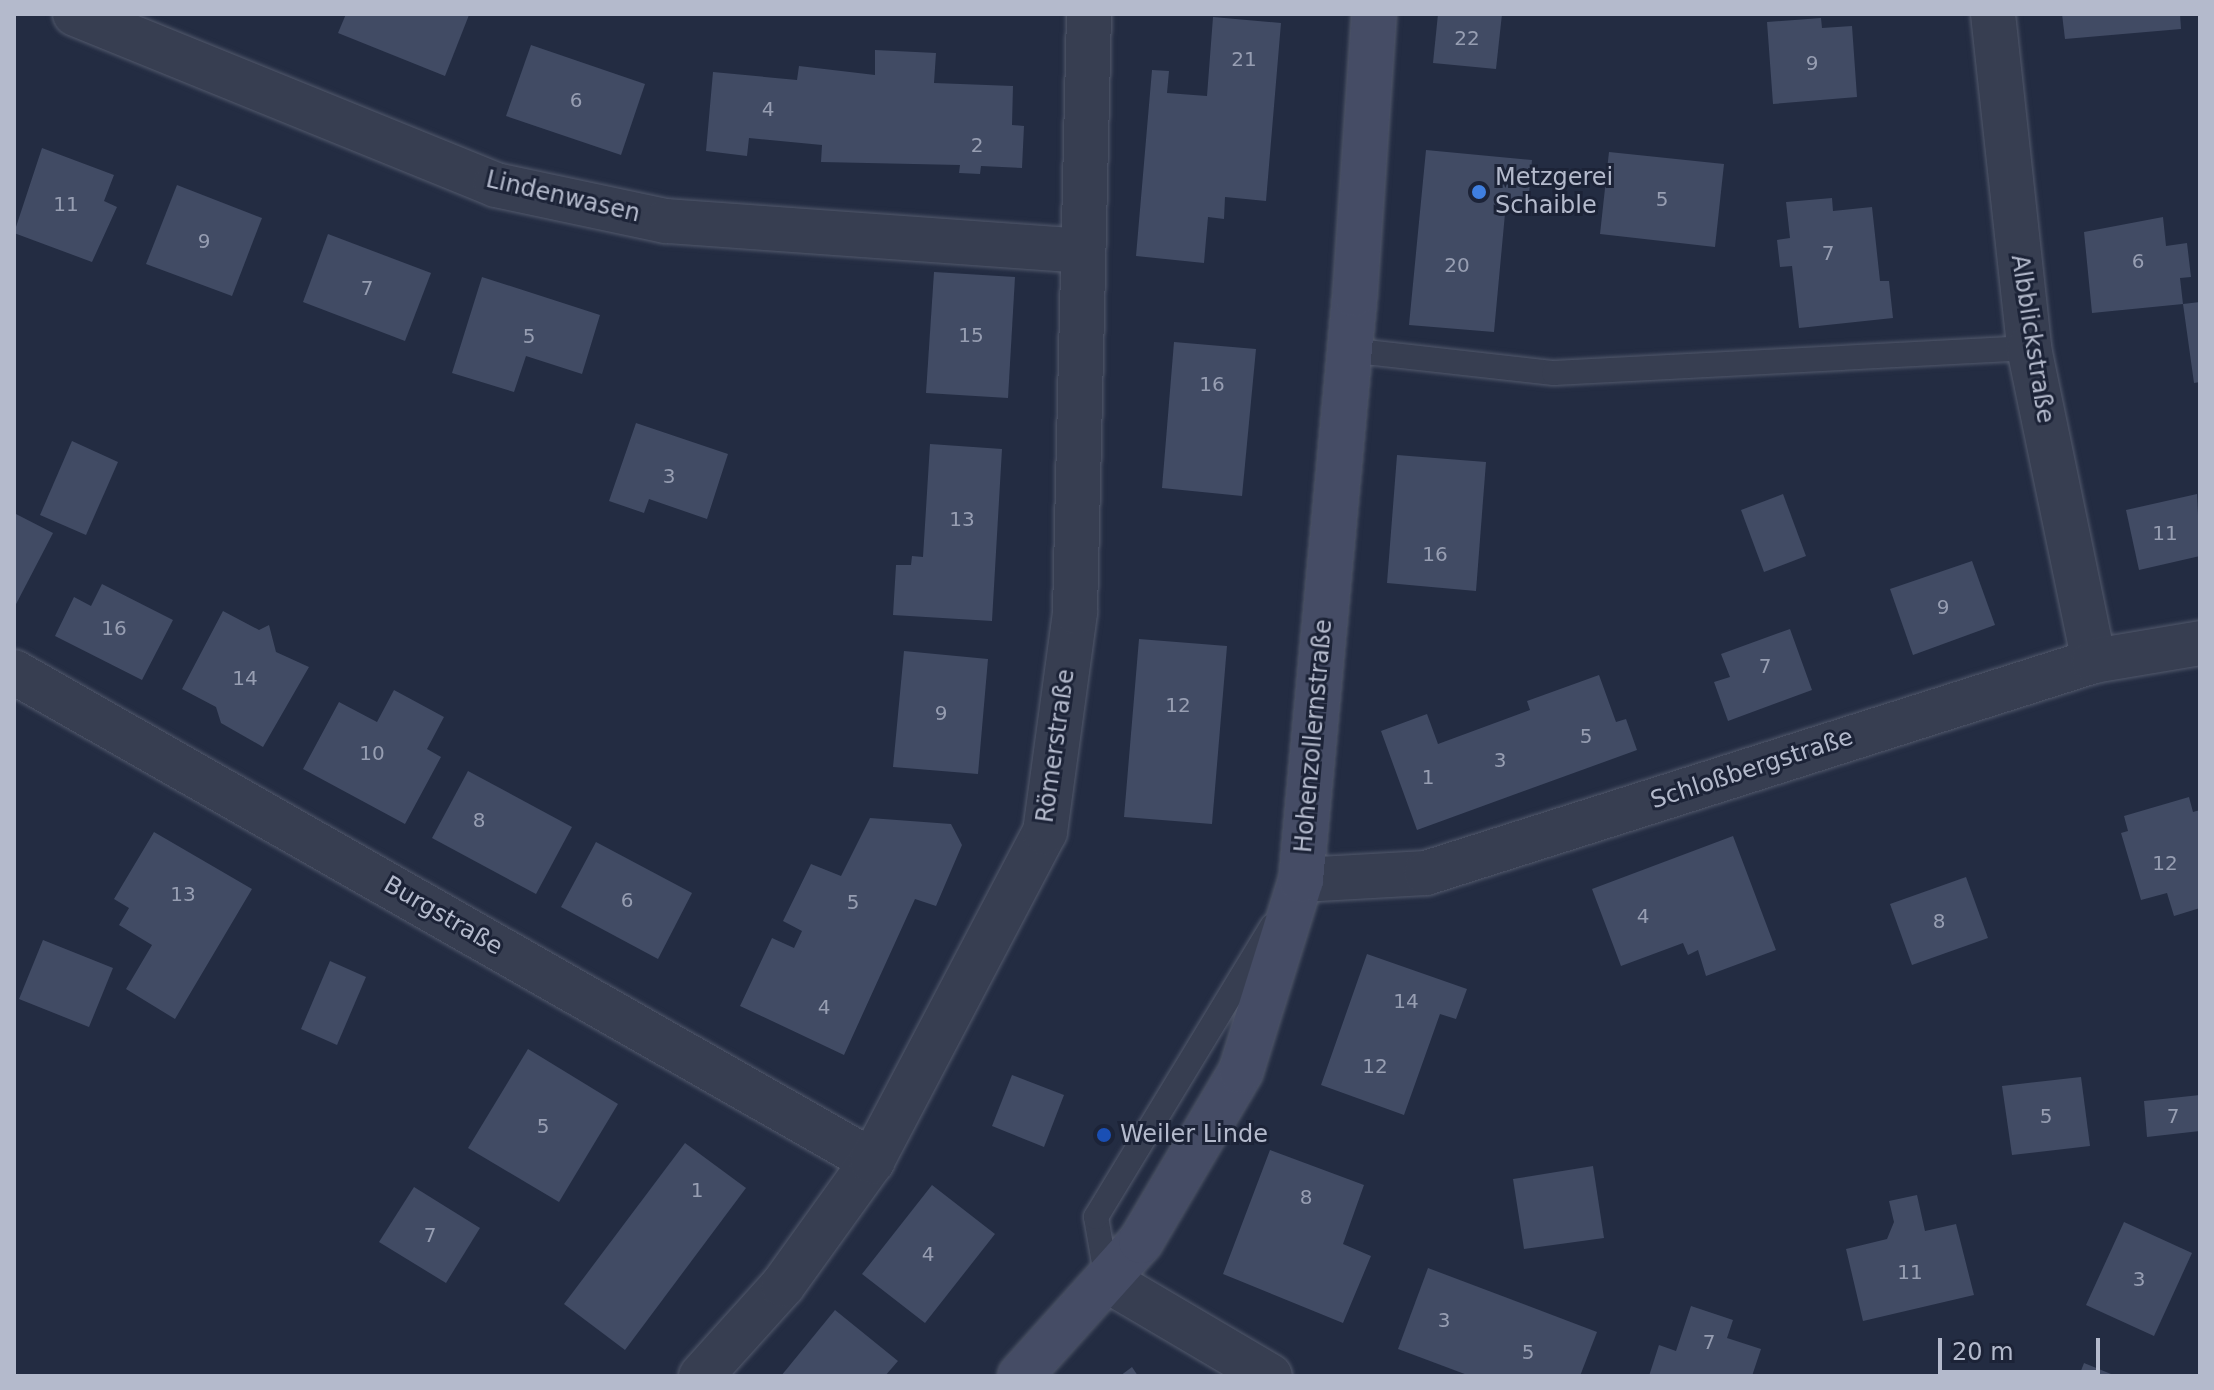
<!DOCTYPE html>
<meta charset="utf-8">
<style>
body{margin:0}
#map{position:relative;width:2214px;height:1390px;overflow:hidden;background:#232c42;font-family:"DejaVu Sans",sans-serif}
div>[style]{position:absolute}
.building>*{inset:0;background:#414b64}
.roads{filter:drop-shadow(0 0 2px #52596c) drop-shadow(0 0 2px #52596c)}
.service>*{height:24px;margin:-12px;padding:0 12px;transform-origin:12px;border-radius:12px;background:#373e51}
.minor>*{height:44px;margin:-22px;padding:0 22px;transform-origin:22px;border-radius:22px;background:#373e51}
.secondary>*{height:44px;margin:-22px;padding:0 22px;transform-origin:22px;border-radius:22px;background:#454c65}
.dots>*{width:22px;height:22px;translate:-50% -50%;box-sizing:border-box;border:4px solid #1c2337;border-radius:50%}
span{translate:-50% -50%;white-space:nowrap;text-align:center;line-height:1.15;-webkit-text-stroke:6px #1c2337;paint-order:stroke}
.number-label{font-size:20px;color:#979eb2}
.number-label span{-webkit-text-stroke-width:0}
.poi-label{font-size:24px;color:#b4bacc}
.left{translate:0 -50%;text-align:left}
.street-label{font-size:24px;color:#b4bacc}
.frame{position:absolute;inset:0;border:16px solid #b4bacc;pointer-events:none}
.scale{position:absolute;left:1938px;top:1338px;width:162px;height:36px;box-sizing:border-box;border:4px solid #b4bacc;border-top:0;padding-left:10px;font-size:24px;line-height:28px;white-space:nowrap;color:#b4bacc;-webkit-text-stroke:6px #1c2337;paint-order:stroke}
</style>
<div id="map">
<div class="building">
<div style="clip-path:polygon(346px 14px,466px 14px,469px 15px,445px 76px,338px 33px)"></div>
<div style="clip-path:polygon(1438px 14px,1502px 14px,1496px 69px,1433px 63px)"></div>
<div style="clip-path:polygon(2062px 14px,2180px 14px,2181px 29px,2065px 39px)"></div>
<div style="clip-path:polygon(1213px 17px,1281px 23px,1266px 201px,1225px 197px,1224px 219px,1208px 217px,1204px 263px,1136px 256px,1152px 70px,1169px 71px,1167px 93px,1207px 96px)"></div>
<div style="clip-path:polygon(1821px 18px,1822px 28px,1852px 26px,1857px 97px,1773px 104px,1767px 22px)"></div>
<div style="clip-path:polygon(531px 45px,645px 84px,621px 155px,506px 116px)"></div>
<div style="clip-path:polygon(875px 50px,936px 53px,934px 83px,1013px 86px,1012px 125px,1024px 126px,1022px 168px,981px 166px,980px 174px,959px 173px,960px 165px,821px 162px,822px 145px,749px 138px,747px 156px,706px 151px,713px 72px,797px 80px,799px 66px,875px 75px)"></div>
<div style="clip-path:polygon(42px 148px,114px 175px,104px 201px,117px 207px,92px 262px,14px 233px)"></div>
<div style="clip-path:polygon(1426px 150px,1532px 160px,1528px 205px,1506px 203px,1494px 332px,1409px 325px)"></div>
<div style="clip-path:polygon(1609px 152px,1724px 164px,1715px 247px,1600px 234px)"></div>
<div style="clip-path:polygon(177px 185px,262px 218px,232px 296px,146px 264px)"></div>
<div style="clip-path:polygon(1832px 198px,1833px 211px,1872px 207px,1880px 281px,1889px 281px,1893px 318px,1799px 328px,1792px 266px,1780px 267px,1777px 240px,1790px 238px,1786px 202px)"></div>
<div style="clip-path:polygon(2163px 217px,2166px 246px,2187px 243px,2191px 277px,2180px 278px,2183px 304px,2200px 302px,2200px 382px,2194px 383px,2183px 304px,2092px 313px,2084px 232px)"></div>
<div style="clip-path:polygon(328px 234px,431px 273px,405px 341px,303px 302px)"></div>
<div style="clip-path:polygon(934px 272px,1015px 277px,1008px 398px,926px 393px)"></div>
<div style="clip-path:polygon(482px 277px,600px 315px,582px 374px,526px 356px,514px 392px,452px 373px)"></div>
<div style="clip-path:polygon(1174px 342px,1256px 349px,1242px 496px,1162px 488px)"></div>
<div style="clip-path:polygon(636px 423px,728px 454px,707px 519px,649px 499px,644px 513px,609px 501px)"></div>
<div style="clip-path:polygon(72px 441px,118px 462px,86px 535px,40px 515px)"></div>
<div style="clip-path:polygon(930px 444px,1002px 449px,992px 621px,893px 615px,896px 565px,911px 565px,912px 556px,923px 557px)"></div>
<div style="clip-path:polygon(1397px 455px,1486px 462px,1476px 591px,1387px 583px)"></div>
<div style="clip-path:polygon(1783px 494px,1806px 556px,1764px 572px,1741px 510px)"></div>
<div style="clip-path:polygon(2197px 494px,2200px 556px,2139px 570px,2126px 510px)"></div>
<div style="clip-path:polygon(14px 513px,53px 533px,14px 608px)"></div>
<div style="clip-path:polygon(1972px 561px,1995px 625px,1913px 655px,1890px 589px)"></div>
<div style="clip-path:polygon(102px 584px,173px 620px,142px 680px,55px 636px,74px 597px,91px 606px)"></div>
<div style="clip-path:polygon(223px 611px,259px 630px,269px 625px,276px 652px,309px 667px,263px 747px,221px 723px,216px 707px,182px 689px)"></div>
<div style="clip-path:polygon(1790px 629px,1812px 690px,1728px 721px,1714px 682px,1730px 677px,1721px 654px)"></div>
<div style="clip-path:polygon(1139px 639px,1227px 646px,1212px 824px,1124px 817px)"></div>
<div style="clip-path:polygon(904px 651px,988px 659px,978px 774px,893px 767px)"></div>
<div style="clip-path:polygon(1599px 675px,1616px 722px,1626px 719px,1637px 750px,1417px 830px,1381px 731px,1427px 714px,1438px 744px,1530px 710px,1527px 701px)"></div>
<div style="clip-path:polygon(394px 690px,444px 717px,427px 749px,441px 757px,405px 824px,303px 769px,339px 702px,377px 722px)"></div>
<div style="clip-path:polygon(468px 771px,572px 827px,536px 894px,432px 838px)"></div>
<div style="clip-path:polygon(2189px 797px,2193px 812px,2200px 810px,2200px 908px,2174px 916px,2167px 893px,2141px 900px,2121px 833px,2128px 831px,2124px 816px)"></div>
<div style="clip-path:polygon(870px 818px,951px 824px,962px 845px,936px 906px,915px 899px,844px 1055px,740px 1006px,772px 938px,794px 948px,802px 931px,783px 921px,811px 864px,841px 876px)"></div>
<div style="clip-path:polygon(154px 832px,252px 889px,175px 1019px,126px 989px,152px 945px,119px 925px,129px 908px,114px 899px)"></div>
<div style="clip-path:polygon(1733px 836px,1776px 950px,1706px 976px,1698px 950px,1688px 955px,1683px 943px,1621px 966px,1592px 889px)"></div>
<div style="clip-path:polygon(596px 842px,692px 893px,658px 959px,561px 907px)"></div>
<div style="clip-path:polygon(1966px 877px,1988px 938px,1912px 965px,1890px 904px)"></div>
<div style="clip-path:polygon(43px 940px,113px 968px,89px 1027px,19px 999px)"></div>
<div style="clip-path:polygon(1367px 954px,1467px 989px,1456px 1019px,1440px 1014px,1404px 1115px,1321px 1085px)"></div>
<div style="clip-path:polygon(330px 961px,366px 977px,337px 1045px,301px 1029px)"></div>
<div style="clip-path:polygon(528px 1049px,618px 1104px,559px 1202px,468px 1148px)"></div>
<div style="clip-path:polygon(1012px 1075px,1064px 1095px,1044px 1147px,992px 1126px)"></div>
<div style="clip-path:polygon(2081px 1077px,2090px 1146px,2012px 1155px,2002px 1086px)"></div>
<div style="clip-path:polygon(2200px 1095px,2200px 1131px,2147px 1137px,2144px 1101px)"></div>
<div style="clip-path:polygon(685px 1143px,746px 1188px,625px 1350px,564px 1304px)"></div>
<div style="clip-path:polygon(1270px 1150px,1364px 1185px,1343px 1244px,1371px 1256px,1343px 1323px,1223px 1274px)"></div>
<div style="clip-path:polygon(1593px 1166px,1604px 1238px,1524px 1249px,1513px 1179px)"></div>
<div style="clip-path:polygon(932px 1185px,995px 1234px,925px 1323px,862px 1274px)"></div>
<div style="clip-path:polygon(414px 1187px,480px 1228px,446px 1283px,379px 1242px)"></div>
<div style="clip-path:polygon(1917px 1195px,1925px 1231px,1956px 1224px,1974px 1295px,1863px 1321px,1846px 1249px,1887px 1239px,1894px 1222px,1889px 1201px)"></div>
<div style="clip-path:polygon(2124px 1222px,2192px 1253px,2154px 1336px,2086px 1305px)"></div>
<div style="clip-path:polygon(1428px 1268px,1597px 1332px,1580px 1376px,1470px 1376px,1398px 1349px)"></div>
<div style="clip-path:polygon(1691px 1306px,1733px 1320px,1727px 1338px,1761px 1349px,1752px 1376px,1649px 1376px,1659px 1345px,1676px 1351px)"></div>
<div style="clip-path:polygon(835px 1310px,898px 1361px,885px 1376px,781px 1376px)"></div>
<div style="clip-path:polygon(2084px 1363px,2116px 1376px,2079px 1376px)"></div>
<div style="clip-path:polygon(1132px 1367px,1138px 1376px,1120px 1376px)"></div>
</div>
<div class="roads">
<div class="service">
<div style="left:1348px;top:350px;width:207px;rotate:6.4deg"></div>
<div style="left:1554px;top:373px;width:476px;rotate:-3deg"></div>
<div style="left:1107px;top:1280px;width:64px;rotate:-99.9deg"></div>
<div style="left:1096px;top:1217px;width:340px;rotate:-58.8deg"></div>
</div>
<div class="minor">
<div style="left:75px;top:14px;width:454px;rotate:22.1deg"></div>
<div style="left:496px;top:185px;width:174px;rotate:12deg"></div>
<div style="left:666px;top:221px;width:415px;rotate:4.1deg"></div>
<div style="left:1993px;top:14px;width:336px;rotate:83.8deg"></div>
<div style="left:2029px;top:348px;width:320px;rotate:78.3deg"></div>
<div style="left:14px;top:672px;width:988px;rotate:29.68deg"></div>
<div style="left:1301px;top:880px;width:125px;rotate:-3.2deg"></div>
<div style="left:1426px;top:873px;width:701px;rotate:-17.61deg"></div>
<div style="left:2094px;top:661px;width:108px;rotate:-9.6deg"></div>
<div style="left:1107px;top:1280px;width:189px;rotate:30.5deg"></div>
<div style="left:701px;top:1376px;width:122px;rotate:-48deg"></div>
<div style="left:783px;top:1285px;width:153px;rotate:-54.3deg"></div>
<div style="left:872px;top:1161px;width:372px;rotate:-62.3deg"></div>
<div style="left:1045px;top:832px;width:222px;rotate:-82.2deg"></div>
<div style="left:1075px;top:612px;width:598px;rotate:-88.66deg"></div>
</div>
<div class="secondary">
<div style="left:1020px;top:1376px;width:181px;rotate:-48.1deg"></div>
<div style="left:1141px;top:1241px;width:197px;rotate:-59.5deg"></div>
<div style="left:1241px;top:1071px;width:200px;rotate:-72.6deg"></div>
<div style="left:1301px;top:880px;width:588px;rotate:-84.74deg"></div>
<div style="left:1355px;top:294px;width:281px;rotate:-86.1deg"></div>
</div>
</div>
<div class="dots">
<div style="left:1479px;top:192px;background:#3f7fe0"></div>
<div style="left:1104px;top:1135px;background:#1a4fb4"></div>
</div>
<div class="number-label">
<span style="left:1467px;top:38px">22</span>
<span style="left:1244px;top:59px">21</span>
<span style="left:1812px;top:63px">9</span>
<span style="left:576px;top:100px">6</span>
<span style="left:768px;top:109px">4</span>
<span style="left:977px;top:145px">2</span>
<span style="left:1662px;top:199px">5</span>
<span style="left:66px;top:204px">11</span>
<span style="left:204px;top:241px">9</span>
<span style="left:1828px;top:253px">7</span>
<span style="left:2138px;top:261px">6</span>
<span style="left:1457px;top:265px">20</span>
<span style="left:367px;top:288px">7</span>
<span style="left:971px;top:335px">15</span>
<span style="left:529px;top:336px">5</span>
<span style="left:1212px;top:384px">16</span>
<span style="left:669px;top:476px">3</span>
<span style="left:962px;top:519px">13</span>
<span style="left:2165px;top:533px">11</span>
<span style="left:1435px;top:554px">16</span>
<span style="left:1943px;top:607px">9</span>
<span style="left:114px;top:628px">16</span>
<span style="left:1765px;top:666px">7</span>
<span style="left:245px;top:678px">14</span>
<span style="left:1178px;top:705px">12</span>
<span style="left:941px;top:713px">9</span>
<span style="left:1586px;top:736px">5</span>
<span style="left:372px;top:753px">10</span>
<span style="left:1500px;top:760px">3</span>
<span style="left:1428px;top:777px">1</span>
<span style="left:479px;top:820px">8</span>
<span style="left:2165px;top:863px">12</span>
<span style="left:183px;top:894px">13</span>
<span style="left:627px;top:900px">6</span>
<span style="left:853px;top:902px">5</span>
<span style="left:1643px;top:916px">4</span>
<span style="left:1939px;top:921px">8</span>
<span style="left:1406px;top:1001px">14</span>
<span style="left:824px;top:1007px">4</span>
<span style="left:1375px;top:1066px">12</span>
<span style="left:2046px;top:1116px">5</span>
<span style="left:2173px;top:1116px">7</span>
<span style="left:543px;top:1126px">5</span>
<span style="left:697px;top:1190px">1</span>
<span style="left:1306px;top:1197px">8</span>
<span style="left:430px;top:1235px">7</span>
<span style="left:928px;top:1254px">4</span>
<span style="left:1910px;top:1272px">11</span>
<span style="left:2139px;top:1279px">3</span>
<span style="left:1444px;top:1320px">3</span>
<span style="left:1709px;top:1342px">7</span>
<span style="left:1528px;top:1352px">5</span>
</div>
<div class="poi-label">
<span class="left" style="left:1495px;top:192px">Metzgerei<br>Schaible</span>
<span class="left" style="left:1120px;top:1135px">Weiler Linde</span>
</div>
<div class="street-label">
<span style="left:563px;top:197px;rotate:13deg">Lindenwasen</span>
<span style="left:2032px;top:339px;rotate:81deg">Albblickstraße</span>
<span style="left:1314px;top:736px;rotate:-85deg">Hohenzollernstraße</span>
<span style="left:1056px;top:746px;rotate:-82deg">Römerstraße</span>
<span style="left:1752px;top:769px;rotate:-18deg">Schloßbergstraße</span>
<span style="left:443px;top:916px;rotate:30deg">Burgstraße</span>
</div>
<div class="frame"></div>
<div class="scale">20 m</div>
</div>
